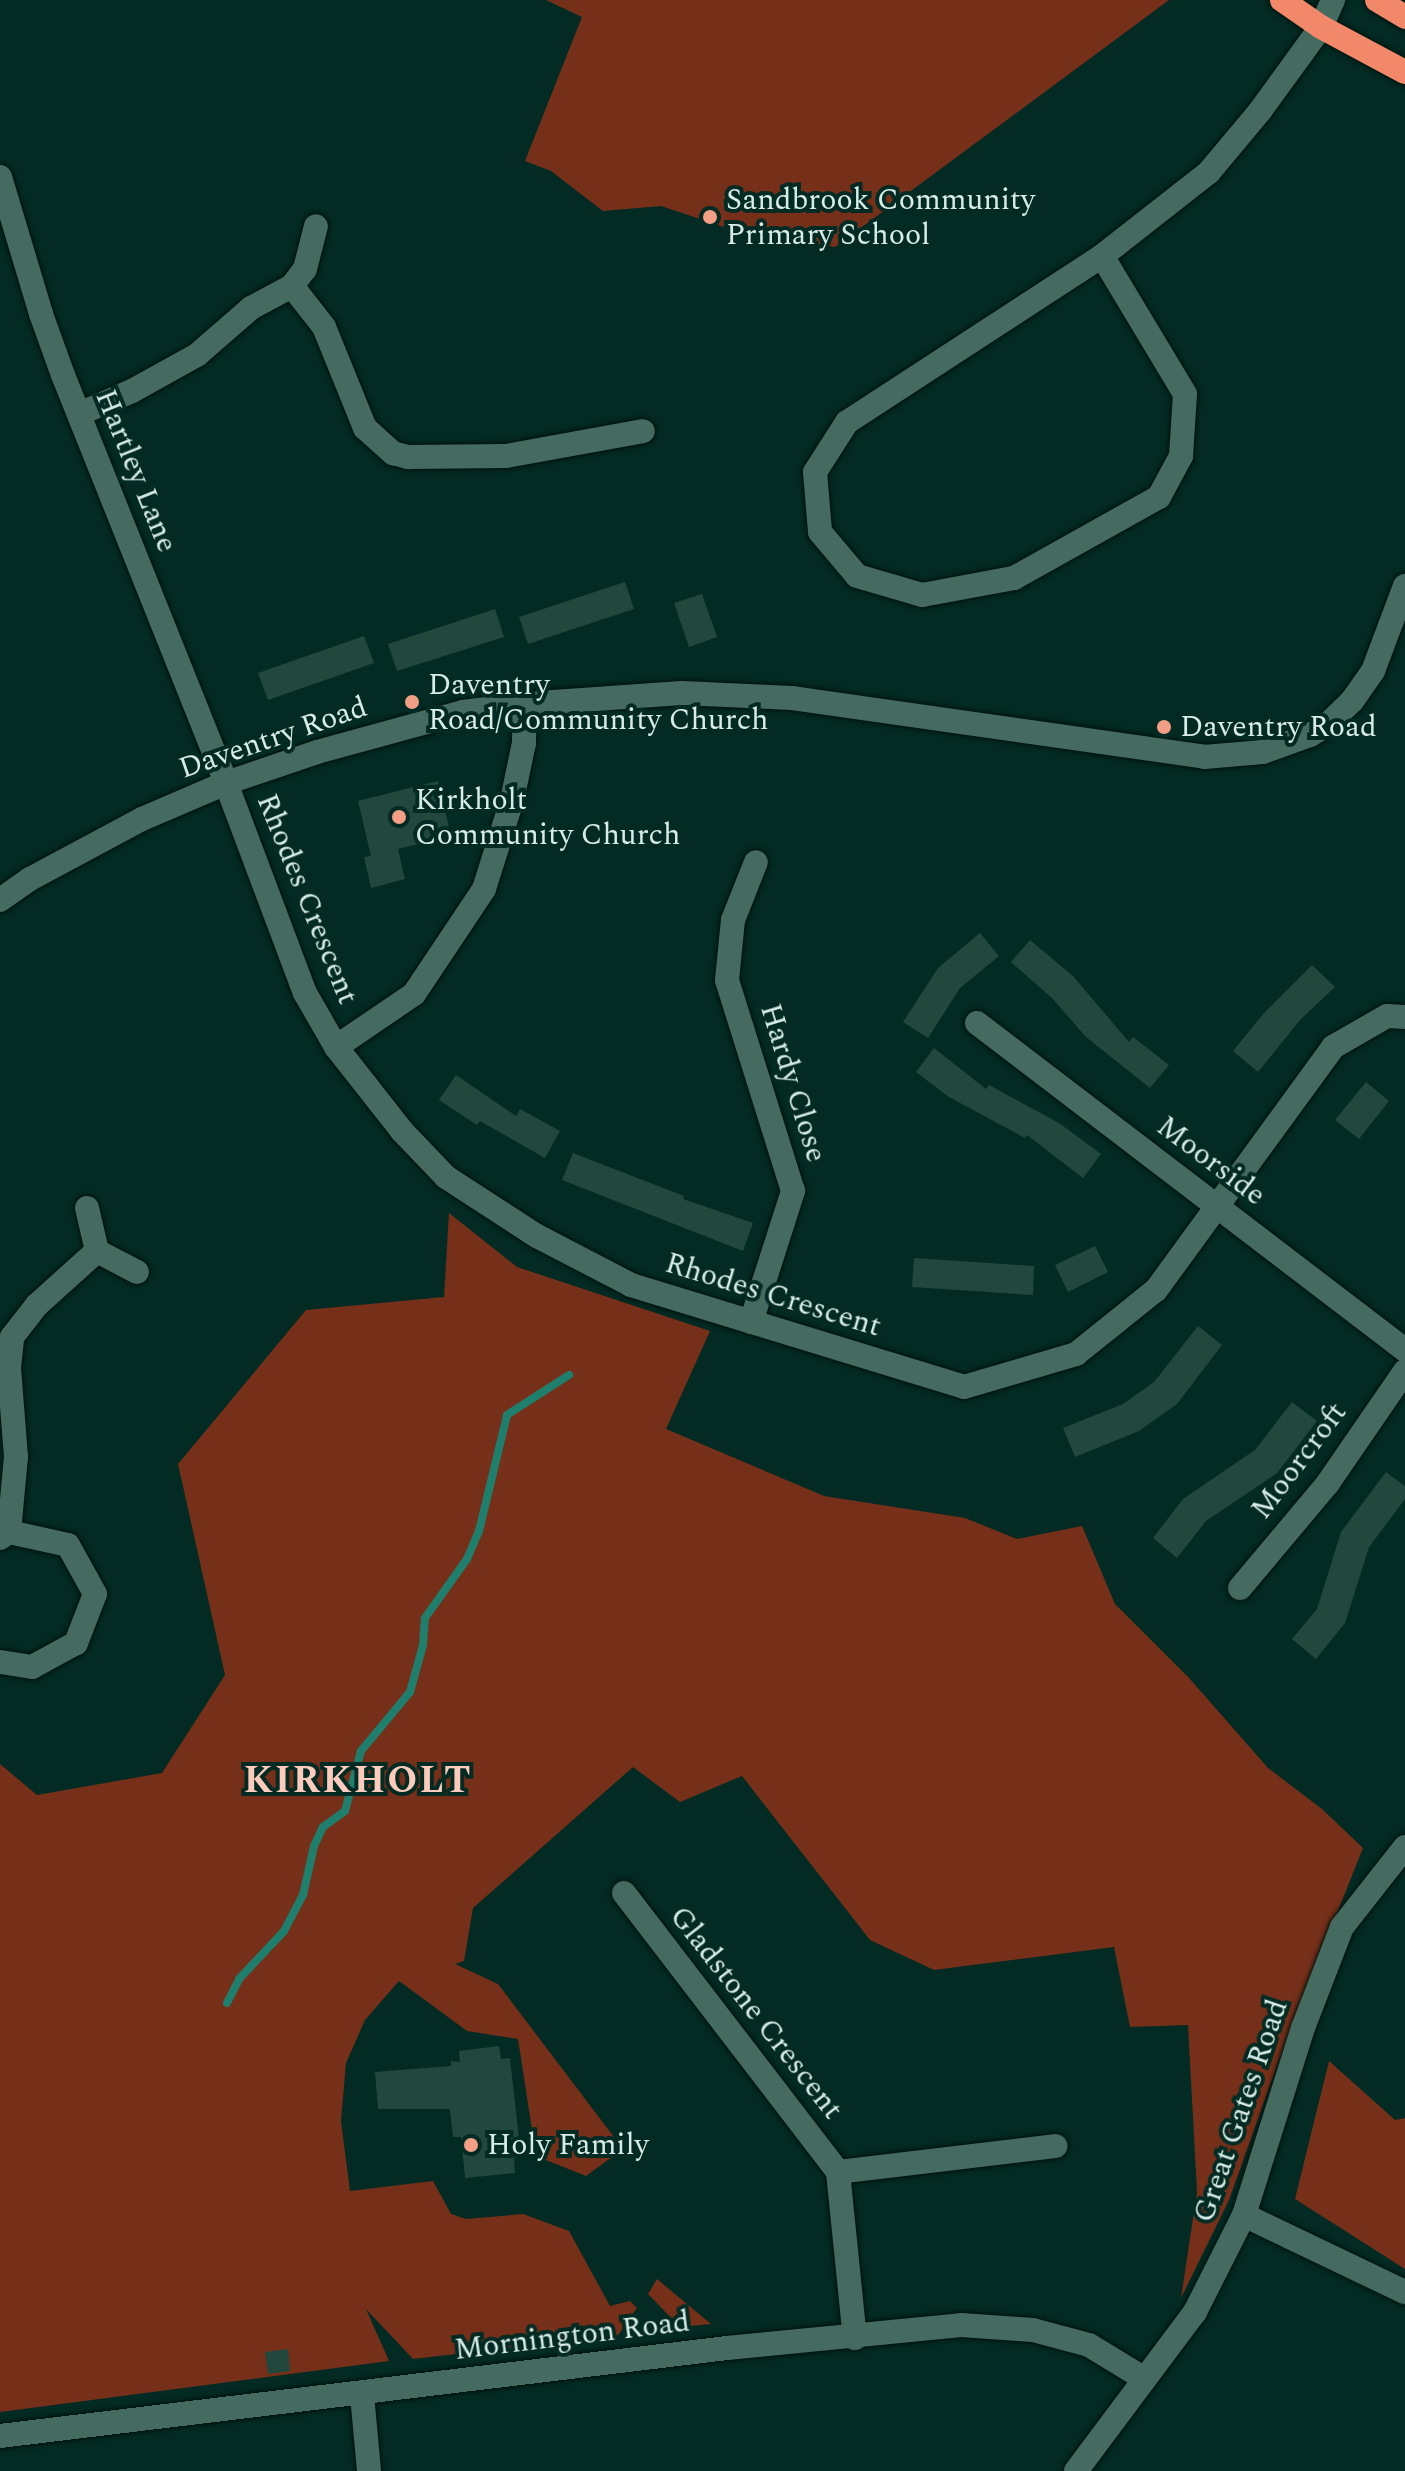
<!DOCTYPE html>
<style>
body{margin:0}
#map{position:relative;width:1405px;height:2471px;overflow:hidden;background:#032b23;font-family:Spectral,serif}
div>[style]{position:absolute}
.green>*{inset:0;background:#762f19}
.stream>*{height:8px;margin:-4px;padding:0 4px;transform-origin:4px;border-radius:4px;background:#1f7f6c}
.building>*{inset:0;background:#22483e}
.roads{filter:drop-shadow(0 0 2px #00120d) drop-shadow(0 0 2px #00120d)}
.street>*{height:24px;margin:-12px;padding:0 12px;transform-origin:12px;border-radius:12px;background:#456b61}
.highway>*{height:24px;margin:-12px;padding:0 12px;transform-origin:12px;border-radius:12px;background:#f08869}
.dots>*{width:22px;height:22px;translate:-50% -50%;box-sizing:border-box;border:4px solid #032b23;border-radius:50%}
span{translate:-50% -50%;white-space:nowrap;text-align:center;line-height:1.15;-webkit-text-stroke:8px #032b23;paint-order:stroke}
.poi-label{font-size:30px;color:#d7ece6}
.left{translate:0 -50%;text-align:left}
.street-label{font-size:30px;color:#d7ece6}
.district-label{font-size:38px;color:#fccbbc;font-weight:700;letter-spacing:2px}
</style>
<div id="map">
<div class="green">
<div style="clip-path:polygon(546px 0,1169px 0,835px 247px,736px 231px,661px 206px,603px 211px,551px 171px,525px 161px,582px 17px)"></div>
<div style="clip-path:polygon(449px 1213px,517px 1267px,710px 1331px,666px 1429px,824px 1496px,965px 1518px,1017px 1539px,1082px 1526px,1115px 1604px,1189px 1678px,1268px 1768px,1322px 1809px,1363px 1848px,1284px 2046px,1229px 2200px,1181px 2298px,1197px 2192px,1188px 2025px,1130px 2027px,1114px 1947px,934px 1970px,870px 1940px,742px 1776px,680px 1802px,633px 1767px,473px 1908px,464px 1961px,455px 1964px,498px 1984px,623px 2149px,586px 2176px,536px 2156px,518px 2039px,467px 2031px,399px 1981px,365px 2020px,346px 2063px,341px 2121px,350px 2191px,433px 2181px,451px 2214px,466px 2219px,523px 2214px,569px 2231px,610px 2306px,630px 2301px,637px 2308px,618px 2335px,413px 2359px,366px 2309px,389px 2361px,0 2412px,0 1764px,37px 1795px,162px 1773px,225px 1675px,178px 1464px,306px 1310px,444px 1297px)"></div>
<div style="clip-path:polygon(1329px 2061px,1395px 2120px,1405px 2118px,1405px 2269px,1295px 2199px)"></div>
<div style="clip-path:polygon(657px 2279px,711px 2324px,680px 2327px,648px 2294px)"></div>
</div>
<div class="stream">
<div style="left:227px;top:2003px;width:27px;rotate:-63deg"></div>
<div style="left:239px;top:1979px;width:66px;rotate:-46.8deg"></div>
<div style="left:284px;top:1931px;width:41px;rotate:-62.2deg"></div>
<div style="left:303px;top:1895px;width:50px;rotate:-77.3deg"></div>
<div style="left:314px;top:1846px;width:21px;rotate:-65deg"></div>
<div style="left:323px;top:1827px;width:27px;rotate:-36deg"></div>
<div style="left:345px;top:1811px;width:62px;rotate:-75.1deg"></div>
<div style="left:361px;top:1751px;width:77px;rotate:-50.3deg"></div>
<div style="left:410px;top:1692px;width:49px;rotate:-74.5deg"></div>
<div style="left:423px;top:1645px;width:27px;rotate:-86deg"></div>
<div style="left:425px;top:1618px;width:72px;rotate:-54.6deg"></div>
<div style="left:467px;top:1559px;width:30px;rotate:-67deg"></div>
<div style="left:479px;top:1531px;width:119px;rotate:-76.4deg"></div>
<div style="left:507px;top:1415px;width:74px;rotate:-32.8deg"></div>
</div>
<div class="building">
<div style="clip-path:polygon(625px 582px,634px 609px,528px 644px,519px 617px)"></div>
<div style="clip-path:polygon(702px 594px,717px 637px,689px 647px,674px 603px)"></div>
<div style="clip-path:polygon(495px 609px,504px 637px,397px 671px,388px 644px)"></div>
<div style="clip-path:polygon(364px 636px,374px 663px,268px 700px,258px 673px)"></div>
<div style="clip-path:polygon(438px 781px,451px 836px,398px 849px,405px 879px,371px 888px,364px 857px,371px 856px,358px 801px)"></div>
<div style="clip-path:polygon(980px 933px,999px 956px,960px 988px,928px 1038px,903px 1022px,938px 968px)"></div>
<div style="clip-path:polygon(1030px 940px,1073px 976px,1129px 1042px,1133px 1037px,1169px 1065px,1150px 1088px,1086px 1037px,1052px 998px,1011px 962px)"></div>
<div style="clip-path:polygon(1312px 965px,1335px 987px,1300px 1020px,1258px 1072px,1233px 1051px,1264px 1013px)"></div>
<div style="clip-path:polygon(934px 1048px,986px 1089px,989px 1085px,1059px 1123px,1101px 1154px,1083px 1178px,1027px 1135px,1025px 1138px,949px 1097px,916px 1072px)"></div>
<div style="clip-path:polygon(456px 1075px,516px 1116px,520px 1109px,560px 1131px,545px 1158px,480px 1121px,477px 1125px,439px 1100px)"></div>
<div style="clip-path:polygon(1366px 1082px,1389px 1101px,1359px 1139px,1335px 1120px)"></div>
<div style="clip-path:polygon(573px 1153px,684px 1196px,683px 1199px,753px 1223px,743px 1251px,562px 1180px)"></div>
<div style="clip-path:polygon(1095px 1246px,1108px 1272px,1068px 1292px,1055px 1265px)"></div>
<div style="clip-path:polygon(914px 1258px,1034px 1266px,1033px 1295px,912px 1287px)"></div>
<div style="clip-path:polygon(1198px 1326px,1222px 1345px,1177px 1404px,1139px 1431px,1075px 1457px,1063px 1428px,1123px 1404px,1154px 1382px)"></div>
<div style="clip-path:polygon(1292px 1402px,1317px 1421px,1277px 1473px,1206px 1521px,1177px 1558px,1153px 1538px,1183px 1499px,1255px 1450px)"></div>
<div style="clip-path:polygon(1386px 1472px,1405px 1486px,1405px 1499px,1369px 1547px,1345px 1623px,1316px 1659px,1292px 1639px,1317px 1609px,1341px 1532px)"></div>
<div style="clip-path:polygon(499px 2046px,501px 2059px,510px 2058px,521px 2157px,514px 2158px,515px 2173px,465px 2178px,461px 2137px,453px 2137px,450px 2109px,378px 2109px,375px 2072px,451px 2066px,451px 2061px,460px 2062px,459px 2051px)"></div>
<div style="clip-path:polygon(288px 2349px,290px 2371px,268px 2374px,265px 2352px)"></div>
</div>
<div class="roads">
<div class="street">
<div style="left:0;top:177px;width:143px;rotate:73.3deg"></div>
<div style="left:41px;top:314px;width:65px;rotate:70.2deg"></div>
<div style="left:63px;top:375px;width:439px;rotate:68.2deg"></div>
<div style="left:226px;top:783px;width:224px;rotate:69.4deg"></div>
<div style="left:305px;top:993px;width:62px;rotate:60.1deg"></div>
<div style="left:336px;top:1047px;width:107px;rotate:51.8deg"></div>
<div style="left:402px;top:1131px;width:64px;rotate:46.3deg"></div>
<div style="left:446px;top:1177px;width:108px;rotate:33deg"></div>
<div style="left:537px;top:1236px;width:106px;rotate:27.5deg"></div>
<div style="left:631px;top:1285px;width:348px;rotate:17deg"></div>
<div style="left:964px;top:1387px;width:117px;rotate:-16.4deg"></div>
<div style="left:1076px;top:1354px;width:102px;rotate:-38.7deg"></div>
<div style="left:1156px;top:1290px;width:301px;rotate:-53.9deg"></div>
<div style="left:1333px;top:1047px;width:62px;rotate:-29.9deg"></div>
<div style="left:1387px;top:1016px;width:18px;rotate:3deg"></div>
<div style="left:1102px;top:256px;width:304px;rotate:146.9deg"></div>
<div style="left:847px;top:422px;width:59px;rotate:122.6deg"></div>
<div style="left:815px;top:472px;width:60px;rotate:85.2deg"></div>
<div style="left:820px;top:532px;width:57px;rotate:49.9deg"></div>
<div style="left:857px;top:576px;width:68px;rotate:16.3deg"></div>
<div style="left:922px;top:595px;width:94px;rotate:-10.5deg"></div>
<div style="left:1014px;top:578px;width:166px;rotate:-29.2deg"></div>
<div style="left:1159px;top:497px;width:47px;rotate:-61.8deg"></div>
<div style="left:1181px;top:456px;width:62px;rotate:-86.3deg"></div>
<div style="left:1185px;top:394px;width:161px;rotate:-121deg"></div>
<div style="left:1102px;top:256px;width:136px;rotate:-38.1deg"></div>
<div style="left:1209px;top:172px;width:80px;rotate:-50.1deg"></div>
<div style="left:1260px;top:111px;width:104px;rotate:-54deg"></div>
<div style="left:1321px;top:27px;width:30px;rotate:-66deg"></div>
<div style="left:292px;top:286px;width:52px;rotate:52deg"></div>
<div style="left:324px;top:327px;width:109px;rotate:67.9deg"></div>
<div style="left:365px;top:428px;width:38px;rotate:42deg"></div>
<div style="left:393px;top:453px;width:16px;rotate:15deg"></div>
<div style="left:408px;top:457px;width:98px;rotate:-0.6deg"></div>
<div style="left:506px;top:456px;width:139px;rotate:-10.3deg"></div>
<div style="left:79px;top:414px;width:58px;rotate:-23.5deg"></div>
<div style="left:132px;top:391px;width:74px;rotate:-29deg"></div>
<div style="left:197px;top:355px;width:72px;rotate:-41deg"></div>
<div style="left:251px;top:308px;width:47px;rotate:-28.2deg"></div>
<div style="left:292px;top:286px;width:21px;rotate:-53deg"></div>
<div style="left:305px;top:269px;width:44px;rotate:-75.7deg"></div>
<div style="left:0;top:900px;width:37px;rotate:-35deg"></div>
<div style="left:30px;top:879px;width:127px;rotate:-28.2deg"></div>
<div style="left:142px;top:819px;width:91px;rotate:-23.2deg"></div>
<div style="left:226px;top:783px;width:96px;rotate:-18.8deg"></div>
<div style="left:317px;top:752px;width:151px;rotate:-15.3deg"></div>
<div style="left:463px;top:712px;width:63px;rotate:-7.4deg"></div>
<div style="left:525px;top:704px;width:157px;rotate:-4deg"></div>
<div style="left:682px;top:693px;width:110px;rotate:2.6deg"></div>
<div style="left:792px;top:698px;width:416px;rotate:8.1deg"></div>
<div style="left:1204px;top:757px;width:59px;rotate:-4.8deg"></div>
<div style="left:1263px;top:752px;width:50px;rotate:-19.9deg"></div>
<div style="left:1310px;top:735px;width:20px;rotate:-30deg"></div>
<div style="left:1327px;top:725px;width:35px;rotate:-44deg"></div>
<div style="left:1352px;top:701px;width:37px;rotate:-55deg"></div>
<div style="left:1373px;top:671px;width:91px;rotate:-69.4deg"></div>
<div style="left:977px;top:1023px;width:539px;rotate:37.38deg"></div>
<div style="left:336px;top:1047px;width:94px;rotate:-34.2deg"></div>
<div style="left:414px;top:994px;width:126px;rotate:-56.3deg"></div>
<div style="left:484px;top:889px;width:93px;rotate:-72.5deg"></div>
<div style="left:512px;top:800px;width:58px;rotate:-78.1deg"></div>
<div style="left:524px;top:743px;width:39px;rotate:-89deg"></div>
<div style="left:87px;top:1208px;width:44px;rotate:76.9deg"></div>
<div style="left:97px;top:1251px;width:45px;rotate:27.7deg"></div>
<div style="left:751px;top:1322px;width:138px;rotate:-72.2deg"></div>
<div style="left:793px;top:1191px;width:221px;rotate:-107.4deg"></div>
<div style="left:727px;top:980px;width:60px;rotate:-84.3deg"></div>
<div style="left:733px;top:920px;width:62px;rotate:-68.4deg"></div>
<div style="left:9px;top:1532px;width:75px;rotate:-84.7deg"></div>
<div style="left:16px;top:1457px;width:89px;rotate:-94.5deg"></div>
<div style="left:9px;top:1368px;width:31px;rotate:-84deg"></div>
<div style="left:12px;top:1337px;width:41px;rotate:-52deg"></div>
<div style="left:37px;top:1305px;width:81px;rotate:-42deg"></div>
<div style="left:0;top:1538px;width:11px;rotate:-34deg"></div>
<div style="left:9px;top:1532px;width:60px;rotate:12.4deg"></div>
<div style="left:68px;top:1545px;width:56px;rotate:61.1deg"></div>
<div style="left:95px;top:1594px;width:53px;rotate:111.2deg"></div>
<div style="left:76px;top:1643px;width:50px;rotate:151.4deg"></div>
<div style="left:32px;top:1667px;width:32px;rotate:-171deg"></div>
<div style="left:1240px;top:1588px;width:137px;rotate:-50deg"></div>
<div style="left:1328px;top:1483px;width:136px;rotate:-55.5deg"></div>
<div style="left:624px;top:1893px;width:352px;rotate:52.5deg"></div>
<div style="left:838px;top:2172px;width:219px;rotate:-6.8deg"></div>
<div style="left:838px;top:2172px;width:167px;rotate:84.2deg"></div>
<div style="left:1244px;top:2215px;width:178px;rotate:25.6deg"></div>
<div style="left:362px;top:2395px;width:76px;rotate:84.7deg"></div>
<div style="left:0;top:2436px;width:732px;rotate:-6.9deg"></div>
<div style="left:727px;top:2348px;width:235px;rotate:-5.6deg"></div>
<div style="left:961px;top:2325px;width:72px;rotate:4deg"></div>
<div style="left:1033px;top:2330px;width:58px;rotate:15deg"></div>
<div style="left:1089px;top:2345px;width:63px;rotate:31.4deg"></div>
<div style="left:1076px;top:2471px;width:199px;rotate:-53.2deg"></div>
<div style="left:1195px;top:2312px;width:109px;rotate:-63.2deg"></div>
<div style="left:1244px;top:2215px;width:196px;rotate:-72.5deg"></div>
<div style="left:1303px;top:2028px;width:108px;rotate:-68.9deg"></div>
<div style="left:1342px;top:1927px;width:102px;rotate:-51.8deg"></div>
</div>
<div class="highway">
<div style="left:1282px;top:0;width:47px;rotate:34.7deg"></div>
<div style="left:1321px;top:27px;width:95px;rotate:28.2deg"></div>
<div style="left:1377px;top:0;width:33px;rotate:31deg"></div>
</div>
</div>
<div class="dots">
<div style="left:710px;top:217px;background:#f39f86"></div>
<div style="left:412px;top:702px;background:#f39f86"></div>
<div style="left:1164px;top:727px;background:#f39f86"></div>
<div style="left:399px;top:817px;background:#f39f86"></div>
<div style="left:471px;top:2145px;background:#f39f86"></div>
</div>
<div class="poi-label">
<span class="left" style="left:726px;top:217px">Sandbrook Community<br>Primary School</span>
<span class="left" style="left:428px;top:702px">Daventry<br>Road/Community Church</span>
<span class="left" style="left:1180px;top:727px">Daventry Road</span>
<span class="left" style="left:415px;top:817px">Kirkholt<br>Community Church</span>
<span class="left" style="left:487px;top:2145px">Holy Family</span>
</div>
<div class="street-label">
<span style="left:136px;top:471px;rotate:68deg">Hartley Lane</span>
<span style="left:273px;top:738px;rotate:-19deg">Daventry Road</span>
<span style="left:307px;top:899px;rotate:68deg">Rhodes Crescent</span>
<span style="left:793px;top:1083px;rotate:73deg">Hardy Close</span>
<span style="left:1211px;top:1161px;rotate:37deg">Moorside</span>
<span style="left:773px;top:1295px;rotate:17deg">Rhodes Crescent</span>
<span style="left:1299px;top:1461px;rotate:-53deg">Moorcroft</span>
<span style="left:756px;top:2013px;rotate:52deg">Gladstone Crescent</span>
<span style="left:1241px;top:2111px;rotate:-71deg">Great Gates Road</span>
<span style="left:572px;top:2336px;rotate:-7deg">Mornington Road</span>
</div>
<div class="district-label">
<span style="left:358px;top:1782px">KIRKHOLT</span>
</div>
</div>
